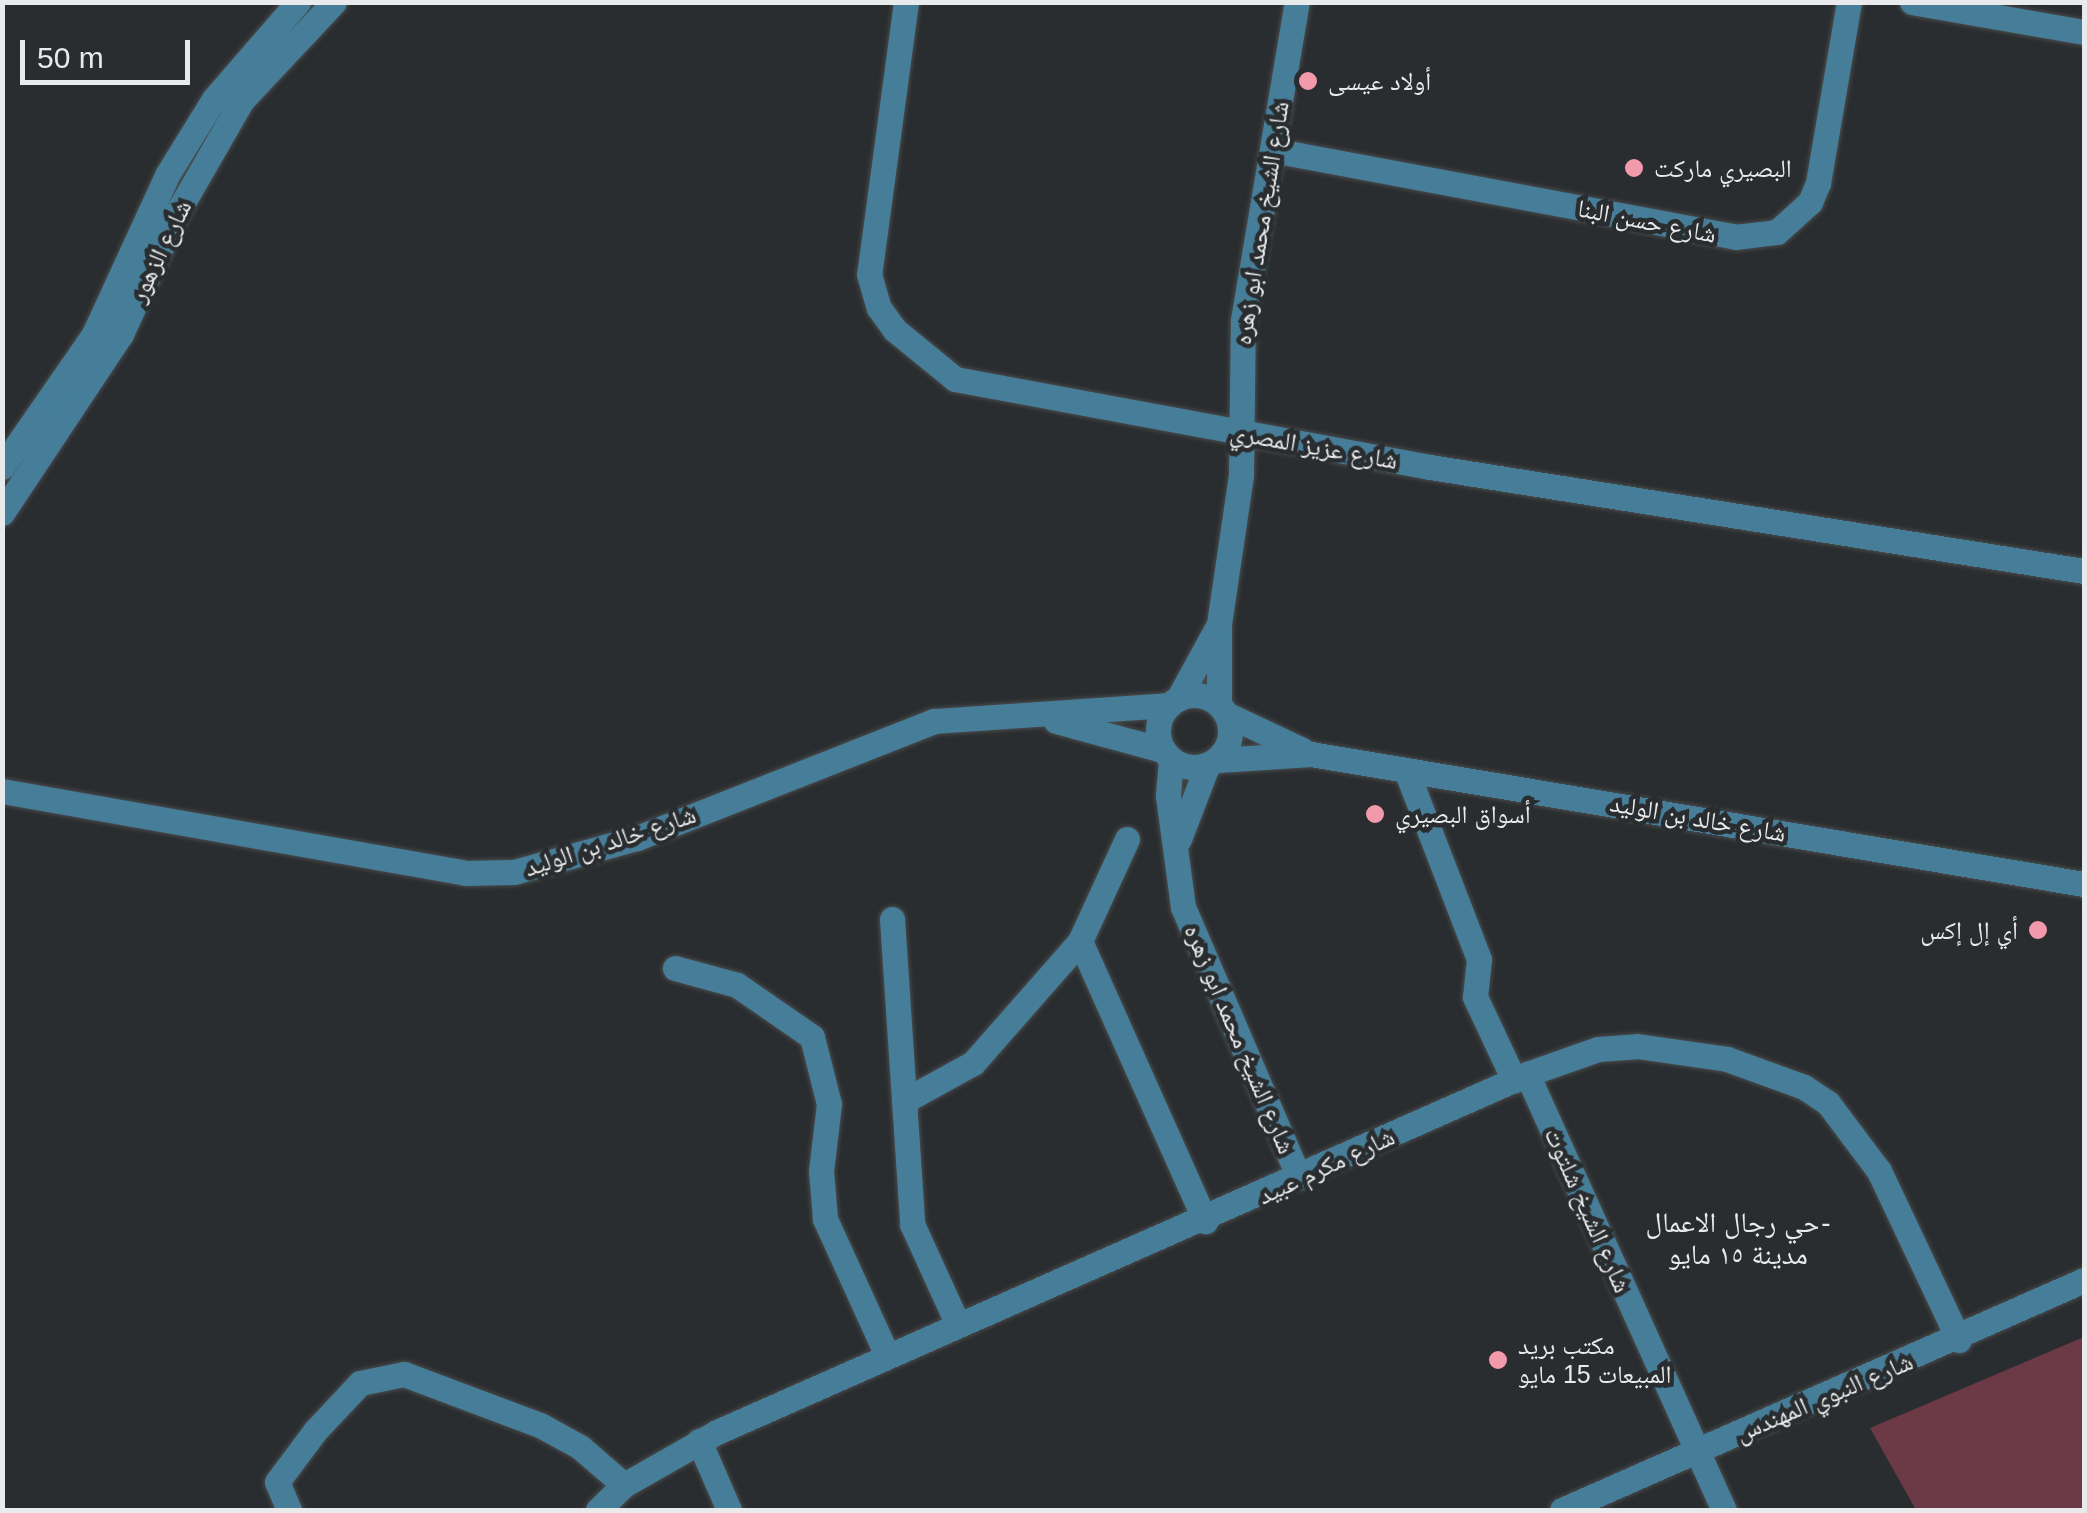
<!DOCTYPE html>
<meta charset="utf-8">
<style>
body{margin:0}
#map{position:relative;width:2087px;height:1513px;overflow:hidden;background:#2a2d2f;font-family:Arial,"Noto Naskh Arabic",sans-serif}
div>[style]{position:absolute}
.green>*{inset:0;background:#6c3a46}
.roads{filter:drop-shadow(0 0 2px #484b4d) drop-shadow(0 0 2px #484b4d)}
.minor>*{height:25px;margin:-12.5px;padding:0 12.5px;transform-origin:12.5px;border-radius:12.5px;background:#467e99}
.minor>.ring{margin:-12.5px;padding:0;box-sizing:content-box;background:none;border:25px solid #467e99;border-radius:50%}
.dots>*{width:28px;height:28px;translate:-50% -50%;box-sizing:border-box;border:5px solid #2a2d2f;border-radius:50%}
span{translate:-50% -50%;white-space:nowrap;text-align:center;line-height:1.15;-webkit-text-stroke:9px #2a2d2f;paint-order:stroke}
.poi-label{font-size:25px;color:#e8eaeb}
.left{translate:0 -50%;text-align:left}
.right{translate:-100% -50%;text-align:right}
.street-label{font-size:25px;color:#e8eaeb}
.neighbourhood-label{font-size:28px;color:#e8eaeb}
.frame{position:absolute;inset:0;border:5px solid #e8eaeb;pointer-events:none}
.scale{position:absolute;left:20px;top:40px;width:170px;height:45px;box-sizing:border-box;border:5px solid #e8eaeb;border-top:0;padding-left:12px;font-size:30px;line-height:35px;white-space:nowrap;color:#e8eaeb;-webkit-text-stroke:8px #2a2d2f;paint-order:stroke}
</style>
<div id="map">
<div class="green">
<div style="clip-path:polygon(2084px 1337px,2084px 1510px,1916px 1510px,1870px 1428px)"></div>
</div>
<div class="roads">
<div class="minor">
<div style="left:906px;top:2px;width:275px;rotate:97.7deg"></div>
<div style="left:869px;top:274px;width:35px;rotate:74deg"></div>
<div style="left:879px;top:308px;width:27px;rotate:54deg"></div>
<div style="left:895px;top:330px;width:77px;rotate:39.2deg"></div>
<div style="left:955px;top:379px;width:483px;rotate:10.5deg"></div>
<div style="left:1430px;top:467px;width:662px;rotate:9.04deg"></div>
<div style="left:1912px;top:2px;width:175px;rotate:9.9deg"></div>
<div style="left:1272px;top:150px;width:471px;rotate:10.6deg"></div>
<div style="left:1735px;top:237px;width:42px;rotate:-6.8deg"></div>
<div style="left:1777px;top:232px;width:45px;rotate:-42.3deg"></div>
<div style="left:1810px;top:202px;width:21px;rotate:-67deg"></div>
<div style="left:1818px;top:183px;width:184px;rotate:-80.3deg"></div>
<div style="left:2px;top:467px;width:162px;rotate:-55.3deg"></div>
<div style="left:94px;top:334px;width:175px;rotate:-65.3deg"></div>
<div style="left:167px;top:175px;width:89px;rotate:-58.3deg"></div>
<div style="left:214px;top:99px;width:128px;rotate:-49.1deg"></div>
<div style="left:2px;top:513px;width:215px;rotate:-56.4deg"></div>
<div style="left:121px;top:334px;width:133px;rotate:-65.2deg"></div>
<div style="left:177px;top:213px;width:130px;rotate:-60.1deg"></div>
<div style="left:242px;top:100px;width:134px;rotate:-46.8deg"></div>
<div class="ring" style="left:1158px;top:695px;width:47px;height:47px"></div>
<div style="left:1178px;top:699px;width:85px;rotate:-61.3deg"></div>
<div style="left:1219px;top:704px;width:80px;rotate:-90deg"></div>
<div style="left:1219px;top:624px;width:151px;rotate:-81.6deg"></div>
<div style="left:1241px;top:475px;width:155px;rotate:-89.3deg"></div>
<div style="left:1243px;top:320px;width:323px;rotate:-80.4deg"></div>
<div style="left:1226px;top:714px;width:84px;rotate:25.3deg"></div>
<div style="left:1056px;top:721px;width:111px;rotate:15.2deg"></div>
<div style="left:1171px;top:760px;width:36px;rotate:95deg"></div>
<div style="left:1168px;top:796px;width:112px;rotate:82.3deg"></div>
<div style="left:1183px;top:907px;width:294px;rotate:66.8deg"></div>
<div style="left:1218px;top:760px;width:93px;rotate:-3.7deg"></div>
<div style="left:1311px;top:754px;width:784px;rotate:9.55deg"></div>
<div style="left:1406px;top:770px;width:203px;rotate:68.9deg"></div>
<div style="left:1479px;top:959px;width:38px;rotate:96deg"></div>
<div style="left:1475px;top:997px;width:92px;rotate:64.8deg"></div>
<div style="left:2px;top:791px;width:470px;rotate:10deg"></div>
<div style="left:465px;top:873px;width:49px;rotate:-1.2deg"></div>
<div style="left:514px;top:872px;width:128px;rotate:-15.5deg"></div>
<div style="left:637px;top:838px;width:319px;rotate:-21.5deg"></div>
<div style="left:934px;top:721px;width:236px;rotate:-3.9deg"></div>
<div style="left:1127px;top:839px;width:112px;rotate:114.7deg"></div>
<div style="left:1080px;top:941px;width:307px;rotate:65.9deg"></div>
<div style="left:1179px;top:839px;width:78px;rotate:-69deg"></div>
<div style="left:892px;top:919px;width:306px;rotate:86.2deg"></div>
<div style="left:912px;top:1224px;width:111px;rotate:65.5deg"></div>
<div style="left:675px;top:968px;width:64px;rotate:15.3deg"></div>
<div style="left:737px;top:985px;width:91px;rotate:34.7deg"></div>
<div style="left:812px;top:1037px;width:69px;rotate:75.8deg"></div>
<div style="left:829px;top:1104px;width:67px;rotate:96.8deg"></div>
<div style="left:821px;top:1171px;width:48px;rotate:85.2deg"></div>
<div style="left:825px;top:1219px;width:149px;rotate:65.5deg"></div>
<div style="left:1527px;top:1074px;width:478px;rotate:65.7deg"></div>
<div style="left:904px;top:1101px;width:79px;rotate:-28.8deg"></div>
<div style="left:973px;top:1063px;width:162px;rotate:-48.7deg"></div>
<div style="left:699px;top:1441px;width:75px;rotate:66.5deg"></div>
<div style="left:289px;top:1510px;width:30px;rotate:-113deg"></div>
<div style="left:277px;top:1482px;width:64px;rotate:-53.3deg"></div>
<div style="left:315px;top:1431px;width:66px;rotate:-46.8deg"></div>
<div style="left:360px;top:1383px;width:45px;rotate:-11.6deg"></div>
<div style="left:404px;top:1374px;width:145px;rotate:20.6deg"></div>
<div style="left:540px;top:1425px;width:46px;rotate:28.8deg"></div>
<div style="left:580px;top:1447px;width:58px;rotate:40.8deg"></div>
<div style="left:598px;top:1510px;width:36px;rotate:-44deg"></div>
<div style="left:624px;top:1485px;width:107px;rotate:-29.7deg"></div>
<div style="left:717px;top:1432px;width:886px;rotate:-23.84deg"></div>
<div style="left:1527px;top:1074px;width:75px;rotate:-19.4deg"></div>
<div style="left:1598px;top:1049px;width:39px;rotate:-4deg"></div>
<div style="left:1637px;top:1046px;width:91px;rotate:8.2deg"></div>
<div style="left:1727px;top:1059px;width:82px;rotate:20deg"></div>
<div style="left:1804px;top:1087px;width:29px;rotate:34deg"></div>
<div style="left:1828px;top:1103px;width:85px;rotate:53.1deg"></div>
<div style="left:1879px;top:1171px;width:187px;rotate:64.7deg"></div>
<div style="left:1562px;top:1510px;width:570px;rotate:-23.78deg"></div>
</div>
</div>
<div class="dots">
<div style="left:1308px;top:81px;background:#f29aac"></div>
<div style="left:1634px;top:168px;background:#f29aac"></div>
<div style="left:1375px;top:814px;background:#f29aac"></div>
<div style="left:2038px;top:930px;background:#f29aac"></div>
<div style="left:1498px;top:1360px;background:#f29aac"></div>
</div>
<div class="poi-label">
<span class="left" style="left:1328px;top:81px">أولاد عيسى</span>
<span class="left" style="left:1654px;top:168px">البصيري ماركت</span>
<span class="left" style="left:1395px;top:814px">أسواق البصيري</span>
<span class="right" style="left:2018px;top:930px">أي إل إكس</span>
<span class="left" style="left:1518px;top:1360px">مكتب بريد<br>المبيعات 15 مايو</span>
</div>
<div class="street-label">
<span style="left:1647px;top:221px;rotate:11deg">شارع حسن البنا</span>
<span style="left:1261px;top:223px;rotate:-81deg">شارع الشيخ محمد ابو زهره</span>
<span style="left:160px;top:251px;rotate:-64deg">شارع الزهور</span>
<span style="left:1314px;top:446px;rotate:10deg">شارع عزيز المصري</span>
<span style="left:1698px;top:818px;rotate:10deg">شارع خالد بن الوليد</span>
<span style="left:610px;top:841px;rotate:-18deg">شارع خالد بن الوليد</span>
<span style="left:1240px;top:1039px;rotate:67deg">شارع الشيخ محمد ابو زهره</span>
<span style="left:1326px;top:1166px;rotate:-25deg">شارع مكرم عبيد</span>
<span style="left:1588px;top:1210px;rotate:66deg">شارع الشيخ شلتوت</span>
<span style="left:1824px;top:1397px;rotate:-23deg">شارع النبوي المهندس</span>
</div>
<div class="neighbourhood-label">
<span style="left:1738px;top:1239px">حي رجال الاعمال-<br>مدينة ١٥ مايو</span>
</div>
<div class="frame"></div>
<div class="scale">50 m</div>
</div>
